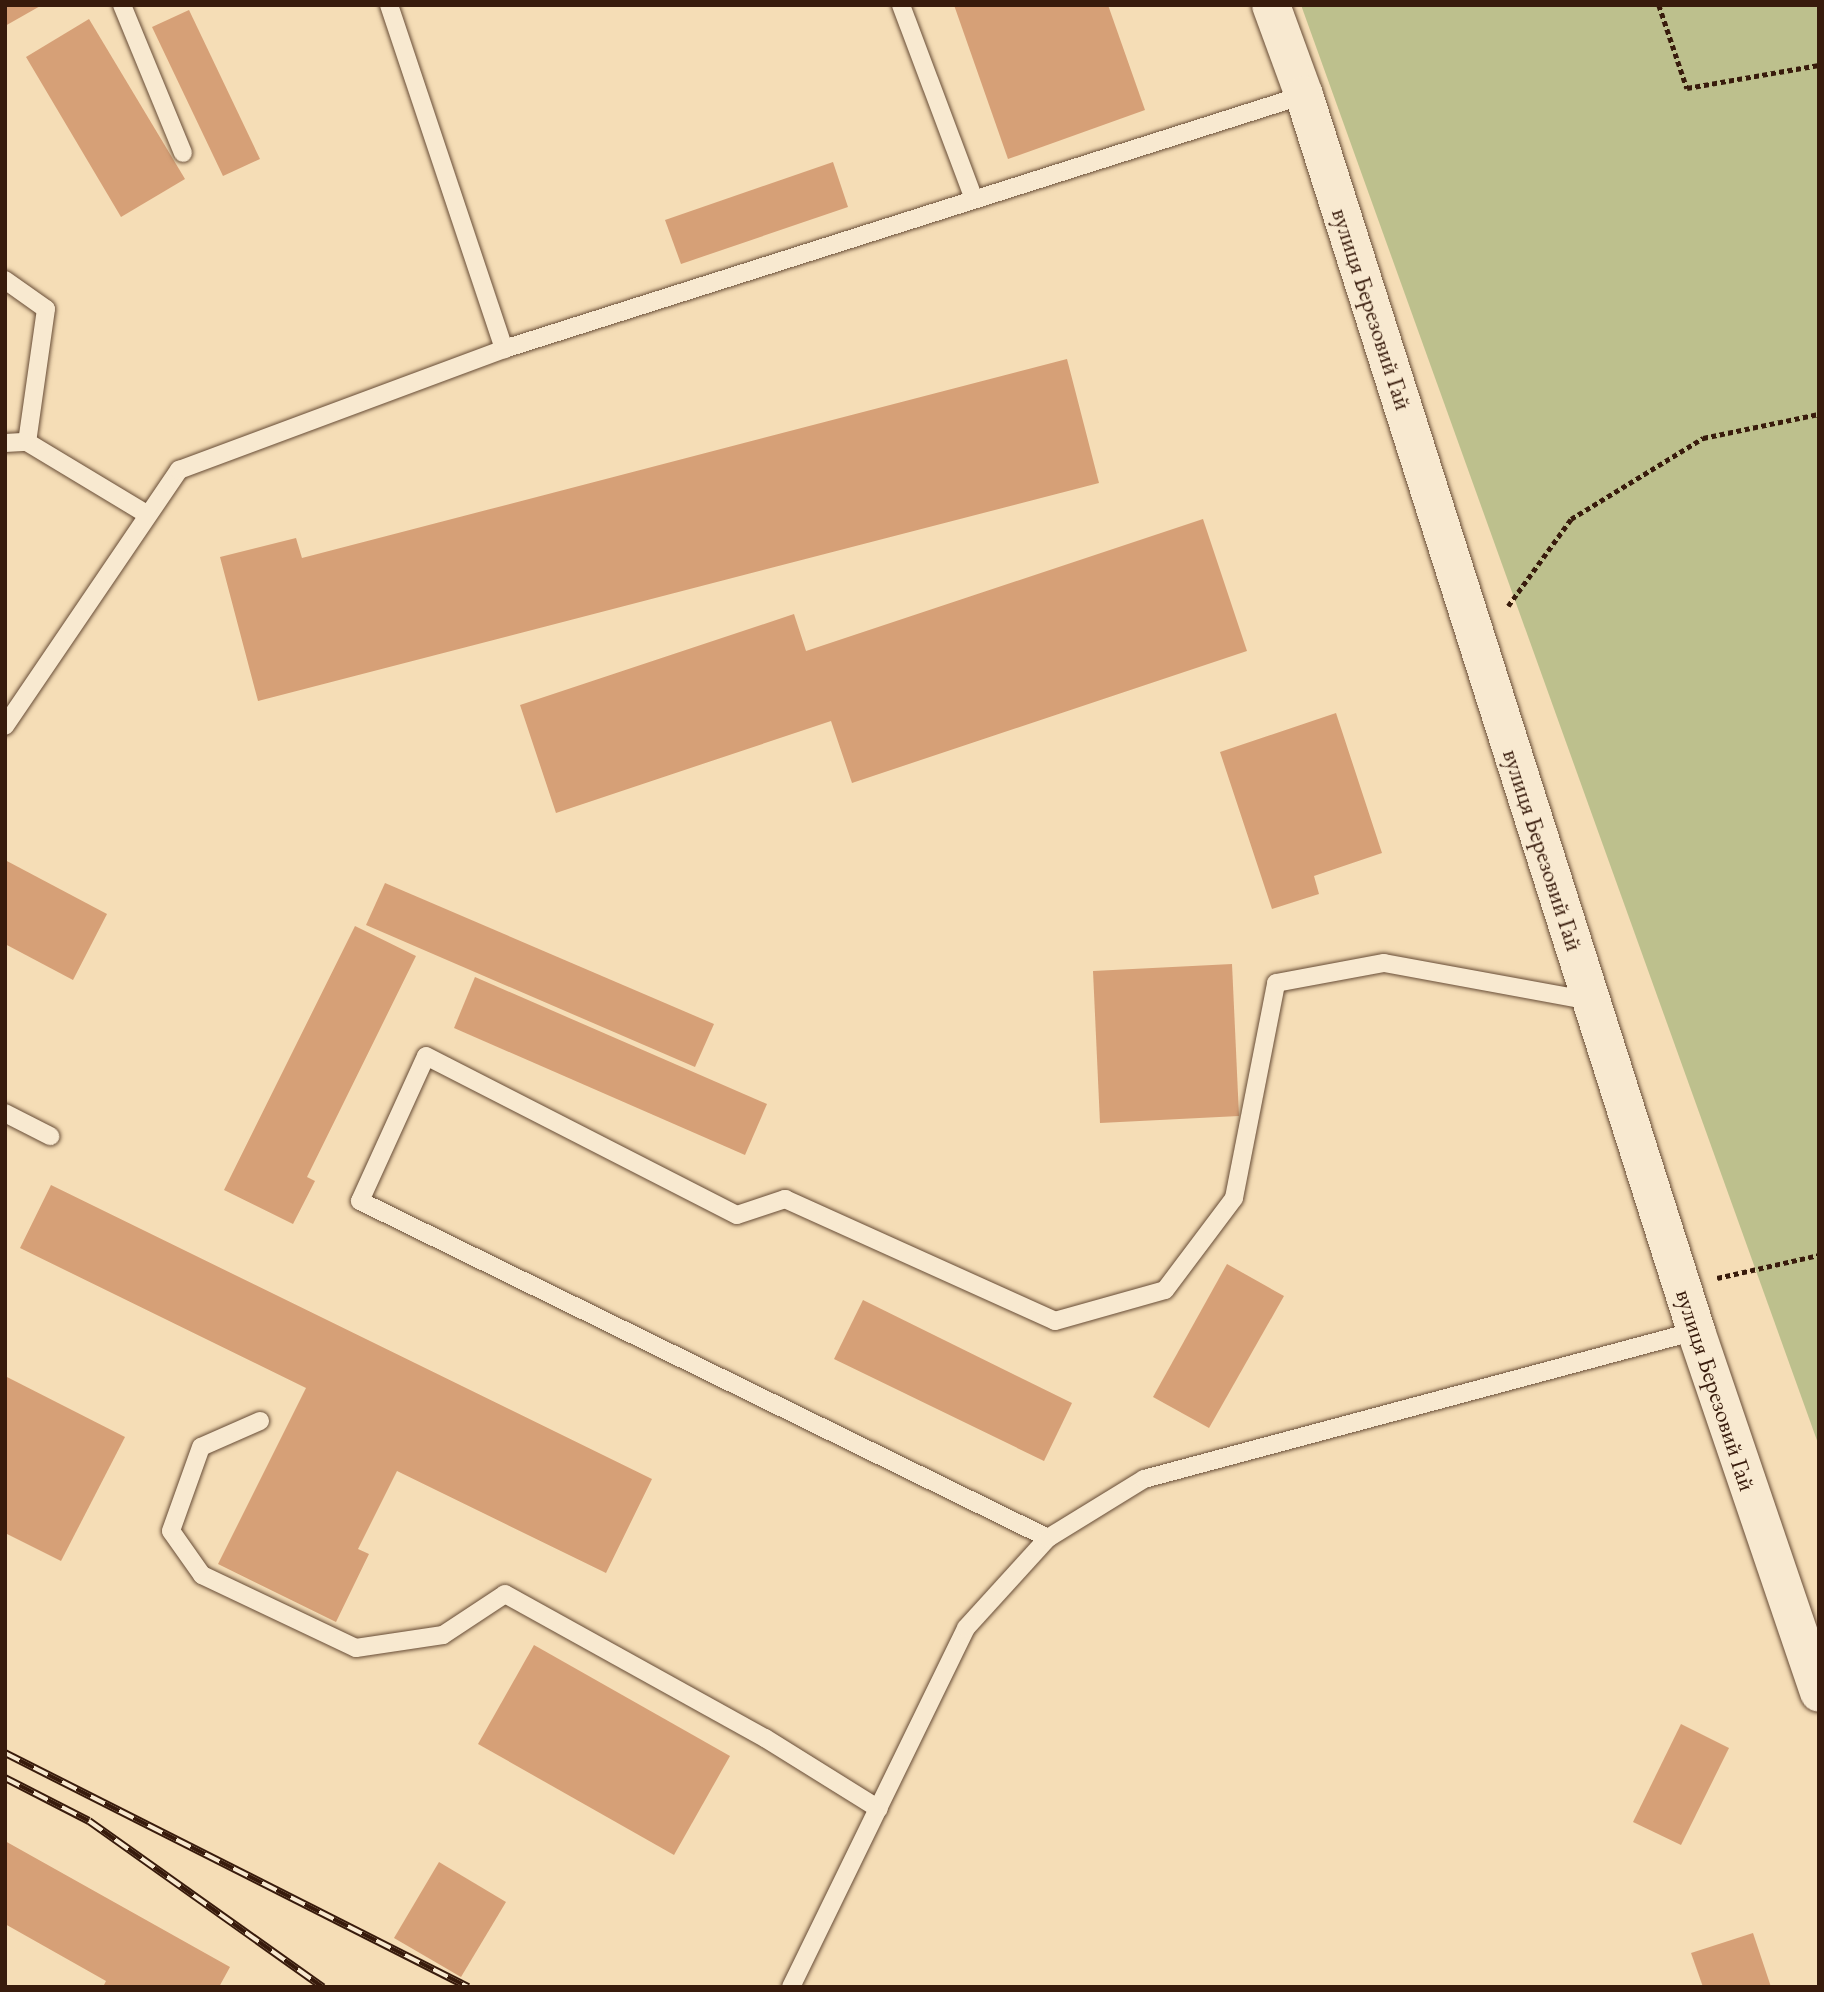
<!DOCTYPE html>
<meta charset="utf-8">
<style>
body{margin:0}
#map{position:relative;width:1824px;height:1992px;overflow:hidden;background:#f5ddb6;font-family:"EB Garamond",serif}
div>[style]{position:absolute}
.green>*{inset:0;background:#bdc08d}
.building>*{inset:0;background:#d6a077}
.path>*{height:4.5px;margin-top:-2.25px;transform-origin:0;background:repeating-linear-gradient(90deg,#381b0c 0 5px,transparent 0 8.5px)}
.roads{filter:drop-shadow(0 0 2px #674c36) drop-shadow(0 0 2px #674c36)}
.service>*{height:18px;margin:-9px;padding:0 9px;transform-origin:9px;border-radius:9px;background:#f8e9d0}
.tertiary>*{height:38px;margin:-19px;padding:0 19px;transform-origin:19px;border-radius:19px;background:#f8e9d0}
.rail>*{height:8px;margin-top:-4px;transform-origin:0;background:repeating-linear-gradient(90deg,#f8e9d0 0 16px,#381b0c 0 32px);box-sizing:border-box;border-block:2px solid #381b0c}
span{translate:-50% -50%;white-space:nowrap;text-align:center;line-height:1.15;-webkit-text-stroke:5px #f8e9d0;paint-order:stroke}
.street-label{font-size:24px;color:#381b0c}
.frame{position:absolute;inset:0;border:7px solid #381b0c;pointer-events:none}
</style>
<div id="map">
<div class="green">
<div style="clip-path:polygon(1301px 5px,1819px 5px,1819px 1446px)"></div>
</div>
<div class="building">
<div style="clip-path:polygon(5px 5px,42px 5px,5px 26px)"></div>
<div style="clip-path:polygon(954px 5px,1108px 5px,1145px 110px,1008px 159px)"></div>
<div style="clip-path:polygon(189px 10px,260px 159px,223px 176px,152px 27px)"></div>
<div style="clip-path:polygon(89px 19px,185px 179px,121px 217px,26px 57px)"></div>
<div style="clip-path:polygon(833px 162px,848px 207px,681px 264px,665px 220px)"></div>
<div style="clip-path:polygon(1067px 359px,1099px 483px,258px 701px,220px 557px,296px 538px,302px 558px)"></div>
<div style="clip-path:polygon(1203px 519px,1247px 651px,852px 783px,831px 721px,556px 813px,520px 705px,794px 614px,806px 651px)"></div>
<div style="clip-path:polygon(1336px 713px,1382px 853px,1314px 876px,1319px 894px,1272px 909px,1220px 752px)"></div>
<div style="clip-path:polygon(5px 860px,107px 914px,73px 980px,5px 944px)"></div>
<div style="clip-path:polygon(385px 883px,714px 1024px,695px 1067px,366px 925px)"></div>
<div style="clip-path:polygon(355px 926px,416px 956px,307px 1177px,315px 1181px,293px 1224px,224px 1190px)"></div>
<div style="clip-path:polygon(1232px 964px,1239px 1116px,1100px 1123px,1093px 971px)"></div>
<div style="clip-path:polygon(475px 977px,767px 1104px,745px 1155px,454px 1028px)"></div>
<div style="clip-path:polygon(51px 1185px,652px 1479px,606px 1573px,397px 1471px,358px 1549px,369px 1554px,336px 1622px,218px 1564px,306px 1388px,20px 1248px)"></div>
<div style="clip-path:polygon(1227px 1264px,1284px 1296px,1209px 1428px,1153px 1397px)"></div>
<div style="clip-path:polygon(863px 1300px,1072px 1403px,1044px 1461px,834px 1359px)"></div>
<div style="clip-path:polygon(5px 1376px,125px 1437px,61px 1561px,5px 1533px)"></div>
<div style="clip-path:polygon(534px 1645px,730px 1756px,674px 1855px,478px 1744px)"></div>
<div style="clip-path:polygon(1681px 1724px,1729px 1748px,1681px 1845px,1633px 1822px)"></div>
<div style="clip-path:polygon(5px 1841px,230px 1967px,219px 1987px,103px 1987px,106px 1981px,5px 1924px)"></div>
<div style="clip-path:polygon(439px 1862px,506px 1902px,461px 1977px,394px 1938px)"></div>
<div style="clip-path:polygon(1753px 1933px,1771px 1987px,1703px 1987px,1691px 1953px)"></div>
</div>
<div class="path">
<div style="left:1659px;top:5px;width:88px;rotate:71.4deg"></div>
<div style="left:1687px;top:88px;width:134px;rotate:-9.9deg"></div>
<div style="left:1508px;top:606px;width:107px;rotate:-54.1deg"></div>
<div style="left:1571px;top:519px;width:155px;rotate:-31.5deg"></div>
<div style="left:1703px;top:438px;width:118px;rotate:-11.7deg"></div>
<div style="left:1717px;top:1278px;width:105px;rotate:-12.7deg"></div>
</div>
<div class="roads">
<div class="service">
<div style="left:122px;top:5px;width:160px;rotate:67.6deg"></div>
<div style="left:389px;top:5px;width:363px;rotate:71.5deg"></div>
<div style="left:901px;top:5px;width:207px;rotate:69.4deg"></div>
<div style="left:5px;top:280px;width:50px;rotate:35.3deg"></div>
<div style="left:46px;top:309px;width:134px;rotate:98.1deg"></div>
<div style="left:5px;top:443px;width:22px;rotate:-3deg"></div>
<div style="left:27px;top:442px;width:141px;rotate:31.1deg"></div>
<div style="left:5px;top:726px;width:310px;rotate:-55.8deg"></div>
<div style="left:179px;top:470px;width:347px;rotate:-20.4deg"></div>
<div style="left:504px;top:349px;width:839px;rotate:-17.61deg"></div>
<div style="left:5px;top:1113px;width:51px;rotate:27.1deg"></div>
<div style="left:260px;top:1421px;width:64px;rotate:156.2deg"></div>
<div style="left:201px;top:1447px;width:89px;rotate:109.7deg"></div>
<div style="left:171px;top:1531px;width:54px;rotate:54.8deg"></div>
<div style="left:202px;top:1575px;width:170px;rotate:25.4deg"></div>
<div style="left:356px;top:1648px;width:88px;rotate:-8.5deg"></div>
<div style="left:443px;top:1635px;width:74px;rotate:-33.5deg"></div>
<div style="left:505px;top:1594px;width:297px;rotate:29deg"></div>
<div style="left:765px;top:1738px;width:134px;rotate:31.9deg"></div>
<div style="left:1048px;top:1538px;width:766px;rotate:-153.9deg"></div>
<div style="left:360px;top:1201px;width:159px;rotate:-65.5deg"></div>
<div style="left:426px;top:1056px;width:349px;rotate:27.1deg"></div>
<div style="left:737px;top:1215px;width:51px;rotate:-18.4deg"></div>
<div style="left:785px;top:1199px;width:296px;rotate:24.3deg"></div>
<div style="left:1055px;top:1321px;width:114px;rotate:-15.7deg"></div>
<div style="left:1165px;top:1290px;width:115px;rotate:-53.1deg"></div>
<div style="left:1234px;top:1198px;width:219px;rotate:-78.9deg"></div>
<div style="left:1276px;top:983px;width:110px;rotate:-10.5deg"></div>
<div style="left:1384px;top:963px;width:210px;rotate:10.4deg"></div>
<div style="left:791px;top:1987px;width:399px;rotate:-64deg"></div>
<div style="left:966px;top:1628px;width:122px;rotate:-47.7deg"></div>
<div style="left:1048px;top:1538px;width:113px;rotate:-31.6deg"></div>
<div style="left:1144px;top:1479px;width:571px;rotate:-15.01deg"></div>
</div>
<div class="tertiary">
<div style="left:1271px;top:5px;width:96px;rotate:69.9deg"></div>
<div style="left:1304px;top:95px;width:1297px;rotate:72.4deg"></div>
<div style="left:1696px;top:1331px;width:382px;rotate:71.2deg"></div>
</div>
</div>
<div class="rail">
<div style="left:5px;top:1753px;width:519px;rotate:26.81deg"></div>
<div style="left:5px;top:1778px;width:94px;rotate:27.1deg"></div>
<div style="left:89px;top:1821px;width:287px;rotate:35.4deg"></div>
</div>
<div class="street-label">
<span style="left:1372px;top:309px;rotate:72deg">вулиця Березовий Гай</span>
<span style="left:1543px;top:850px;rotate:72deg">вулиця Березовий Гай</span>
<span style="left:1716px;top:1390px;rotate:72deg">вулиця Березовий Гай</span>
</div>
<div class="frame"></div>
</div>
